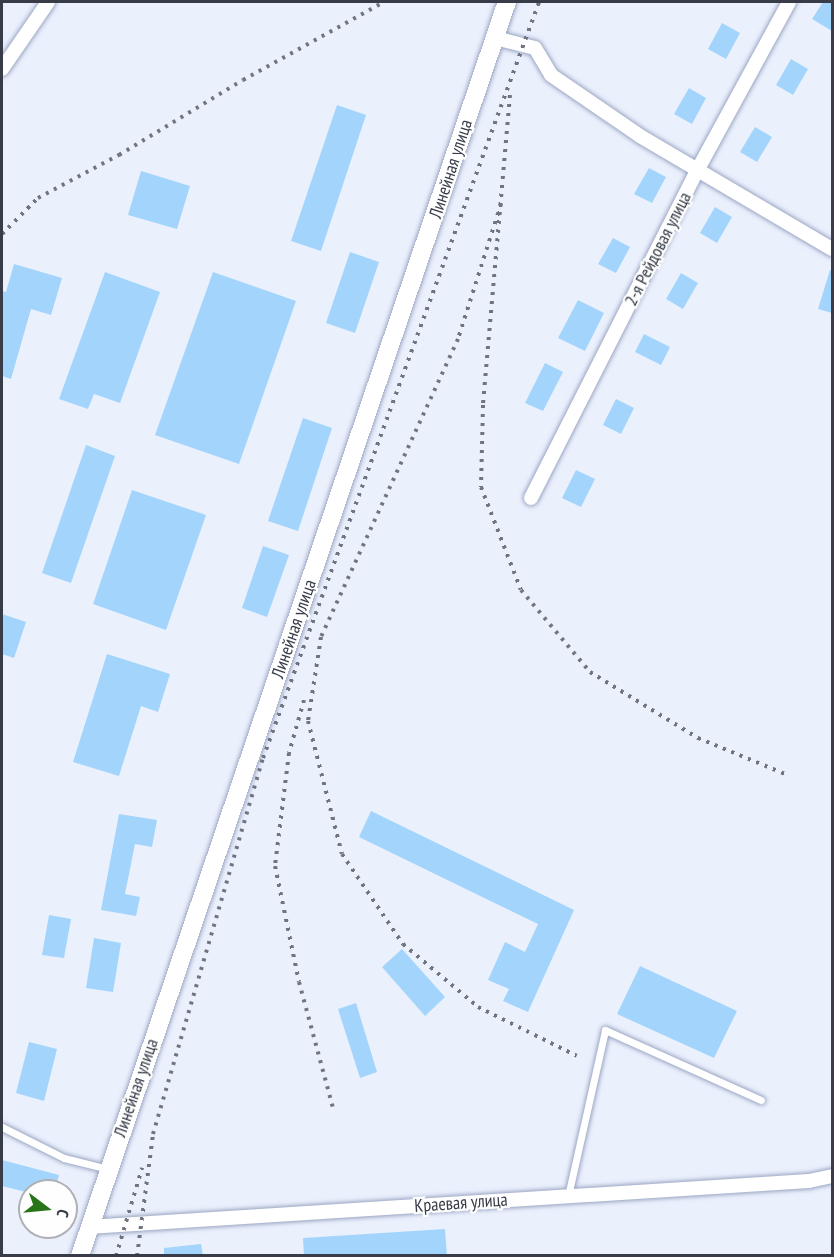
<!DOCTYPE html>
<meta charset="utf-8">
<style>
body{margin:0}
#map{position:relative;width:834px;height:1257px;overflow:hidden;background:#ebf0fd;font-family:"PT Sans Narrow",sans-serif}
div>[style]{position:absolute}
.building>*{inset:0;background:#a3d5fc}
.roads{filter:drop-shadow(0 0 2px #9ba7c3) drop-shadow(0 0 2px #9ba7c3)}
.lane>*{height:7px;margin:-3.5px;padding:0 3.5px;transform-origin:3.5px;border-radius:3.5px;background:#fff}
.street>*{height:14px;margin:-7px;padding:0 7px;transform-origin:7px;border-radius:7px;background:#fff}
.secondary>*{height:18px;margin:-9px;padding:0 9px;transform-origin:9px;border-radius:9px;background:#fff}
.rail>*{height:4px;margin-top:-2px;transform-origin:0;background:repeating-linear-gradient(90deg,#6f7480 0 3px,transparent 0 9px)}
span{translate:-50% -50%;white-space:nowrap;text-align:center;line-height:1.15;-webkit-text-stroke:4.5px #fefefe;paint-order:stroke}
.street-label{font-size:18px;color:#373c48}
.frame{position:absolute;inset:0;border:3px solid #373c48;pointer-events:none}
.north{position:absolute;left:18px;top:1179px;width:60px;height:60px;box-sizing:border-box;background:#fefefe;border:2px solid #aeb0b5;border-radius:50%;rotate:106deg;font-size:16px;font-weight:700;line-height:24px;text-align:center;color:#373c48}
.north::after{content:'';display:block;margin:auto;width:21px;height:27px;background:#287419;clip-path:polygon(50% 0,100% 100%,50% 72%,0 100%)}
</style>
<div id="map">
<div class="building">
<div style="clip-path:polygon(823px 2px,832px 2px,832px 31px,812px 19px)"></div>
<div style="clip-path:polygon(722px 23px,740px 33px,726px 59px,708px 49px)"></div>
<div style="clip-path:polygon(791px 59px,808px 69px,793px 95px,776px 85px)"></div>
<div style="clip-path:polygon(689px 88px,706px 98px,692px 124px,674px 114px)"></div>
<div style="clip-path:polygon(337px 105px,366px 115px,321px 251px,291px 241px)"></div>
<div style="clip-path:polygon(755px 127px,772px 137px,757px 162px,740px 152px)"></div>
<div style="clip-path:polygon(649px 168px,666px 177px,652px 203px,634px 194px)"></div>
<div style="clip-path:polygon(141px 171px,190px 186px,177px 229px,128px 215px)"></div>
<div style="clip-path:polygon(715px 207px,732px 217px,717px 243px,700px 233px)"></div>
<div style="clip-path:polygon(613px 238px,630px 247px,616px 273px,598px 264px)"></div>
<div style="clip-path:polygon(350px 252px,379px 262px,355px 333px,326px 323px)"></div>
<div style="clip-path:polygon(14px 264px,62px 278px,51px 315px,31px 309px,11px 379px,2px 376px,2px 291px,6px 292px)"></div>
<div style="clip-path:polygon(830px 270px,832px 271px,832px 313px,818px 309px)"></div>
<div style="clip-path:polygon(105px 272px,160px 292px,120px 403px,94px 394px,88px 409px,59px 399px)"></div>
<div style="clip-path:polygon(213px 272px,296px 301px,239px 464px,155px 435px)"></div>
<div style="clip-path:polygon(681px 273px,698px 283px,683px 309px,666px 299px)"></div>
<div style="clip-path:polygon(578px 300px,604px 313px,585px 351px,558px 338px)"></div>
<div style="clip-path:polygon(644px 334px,670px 347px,661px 365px,635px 352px)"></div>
<div style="clip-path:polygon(545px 363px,563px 372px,543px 411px,525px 403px)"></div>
<div style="clip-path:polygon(616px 399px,634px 408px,621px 434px,603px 425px)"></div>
<div style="clip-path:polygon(303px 418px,332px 428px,298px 531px,268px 521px)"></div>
<div style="clip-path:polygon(86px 445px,115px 456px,71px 583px,42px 573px)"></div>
<div style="clip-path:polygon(576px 470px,595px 479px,581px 507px,562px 498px)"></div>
<div style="clip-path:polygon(132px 490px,206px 515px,166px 630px,93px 604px)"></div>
<div style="clip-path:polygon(263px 546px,289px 555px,267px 617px,242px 608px)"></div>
<div style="clip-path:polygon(2px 614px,26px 622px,14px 658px,2px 654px)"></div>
<div style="clip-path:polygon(107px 654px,170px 674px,158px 712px,141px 706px,119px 776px,73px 762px)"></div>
<div style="clip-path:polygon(371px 811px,574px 910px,528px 1012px,503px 1001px,509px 989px,488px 980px,505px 942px,525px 952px,538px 924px,359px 837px)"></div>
<div style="clip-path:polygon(119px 814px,157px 820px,152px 847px,135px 844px,125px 894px,140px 897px,136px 916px,101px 910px)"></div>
<div style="clip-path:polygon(49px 915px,71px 919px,64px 958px,42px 955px)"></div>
<div style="clip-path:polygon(94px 938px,121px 943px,113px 992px,86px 988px)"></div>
<div style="clip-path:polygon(402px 949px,445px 997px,425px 1016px,382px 967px)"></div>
<div style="clip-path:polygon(640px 966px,737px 1011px,714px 1058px,617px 1014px)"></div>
<div style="clip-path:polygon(356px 1003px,377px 1072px,360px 1078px,338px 1009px)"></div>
<div style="clip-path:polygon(29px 1042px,57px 1049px,44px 1101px,16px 1093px)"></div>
<div style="clip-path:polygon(2px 1160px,59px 1175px,55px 1191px,30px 1191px,30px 1193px,2px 1186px)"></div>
<div style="clip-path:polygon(445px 1229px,447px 1256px,304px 1256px,303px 1238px)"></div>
<div style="clip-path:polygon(201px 1244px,203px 1256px,164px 1256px,164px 1248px)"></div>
</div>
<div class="roads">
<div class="lane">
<div style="left:2px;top:1127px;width:69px;rotate:26.6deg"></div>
<div style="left:64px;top:1158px;width:45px;rotate:14deg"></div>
<div style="left:568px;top:1196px;width:170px;rotate:-77.4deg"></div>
<div style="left:605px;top:1030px;width:171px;rotate:24.2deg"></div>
</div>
<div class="street">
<div style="left:495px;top:38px;width:41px;rotate:14deg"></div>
<div style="left:535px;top:48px;width:31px;rotate:59deg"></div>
<div style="left:551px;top:75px;width:108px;rotate:34.4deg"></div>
<div style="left:640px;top:136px;width:223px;rotate:30.5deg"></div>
<div style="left:2px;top:69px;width:81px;rotate:-55.5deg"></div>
<div style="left:531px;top:498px;width:369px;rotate:-63.1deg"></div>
<div style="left:698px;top:169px;width:190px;rotate:-61.4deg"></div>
<div style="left:88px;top:1227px;width:722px;rotate:-3.65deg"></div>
<div style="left:809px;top:1181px;width:24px;rotate:-12deg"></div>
</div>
<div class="secondary">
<div style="left:80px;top:1256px;width:1325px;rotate:-71.2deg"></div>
</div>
</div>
<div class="rail">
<div style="left:510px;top:95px;width:311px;rotate:95deg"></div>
<div style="left:483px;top:405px;width:82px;rotate:91.4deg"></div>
<div style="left:481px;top:487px;width:110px;rotate:68.8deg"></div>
<div style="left:521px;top:590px;width:107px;rotate:49.9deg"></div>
<div style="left:590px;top:672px;width:127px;rotate:31.4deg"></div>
<div style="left:698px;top:738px;width:94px;rotate:22.5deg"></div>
<div style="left:501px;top:204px;width:142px;rotate:107.7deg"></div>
<div style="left:458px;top:339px;width:328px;rotate:114.7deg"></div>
<div style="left:321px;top:637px;width:85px;rotate:98.8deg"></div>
<div style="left:308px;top:721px;width:137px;rotate:75.7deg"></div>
<div style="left:342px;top:854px;width:109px;rotate:55.9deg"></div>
<div style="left:403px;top:944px;width:98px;rotate:40deg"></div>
<div style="left:478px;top:1007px;width:110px;rotate:26.3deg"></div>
<div style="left:2px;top:234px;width:51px;rotate:-45deg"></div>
<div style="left:38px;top:198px;width:92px;rotate:-28deg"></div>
<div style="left:119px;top:155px;width:145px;rotate:-31.2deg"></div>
<div style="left:243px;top:80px;width:161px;rotate:-29deg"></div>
<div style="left:304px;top:700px;width:55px;rotate:105.8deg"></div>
<div style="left:289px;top:753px;width:114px;rotate:97.1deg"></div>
<div style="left:275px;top:866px;width:118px;rotate:78.3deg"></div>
<div style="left:299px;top:982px;width:135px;rotate:74.9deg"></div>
<div style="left:116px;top:1256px;width:92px;rotate:-73.5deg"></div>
<div style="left:137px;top:1256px;width:123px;rotate:-82.5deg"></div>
<div style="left:153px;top:1134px;width:392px;rotate:-73.7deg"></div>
<div style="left:263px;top:758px;width:805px;rotate:-69.94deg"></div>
</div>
<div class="street-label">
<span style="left:451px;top:169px;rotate:-72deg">Линейная улица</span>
<span style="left:658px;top:249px;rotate:-63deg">2-я Рейдовая улица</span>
<span style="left:294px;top:629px;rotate:-71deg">Линейная улица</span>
<span style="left:136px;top:1088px;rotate:-71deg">Линейная улица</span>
<span style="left:461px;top:1203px;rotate:-4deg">Краевая улица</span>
</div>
<div class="frame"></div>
<div class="north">С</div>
</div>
